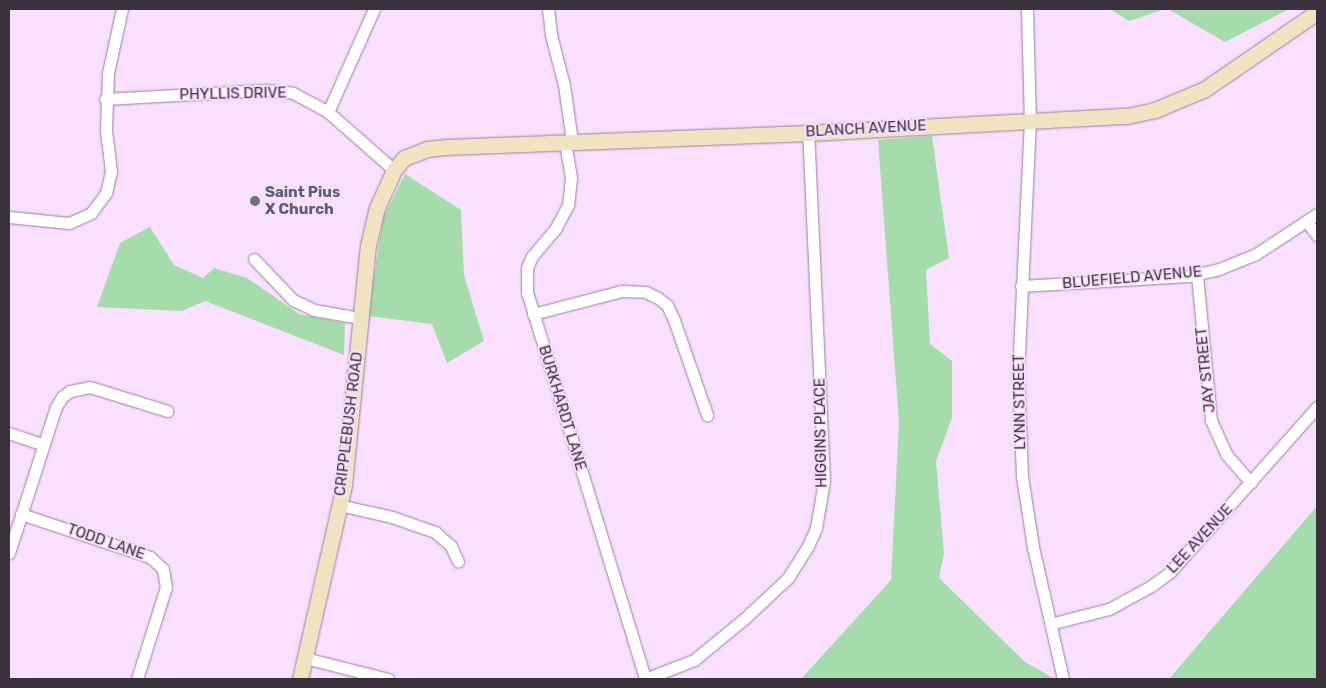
<!DOCTYPE html>
<style>
body{margin:0}
#map{position:relative;width:1326px;height:688px;overflow:hidden;background:#f9e0ff;font-family:Rubik,sans-serif}
div>[style]{position:absolute}
.green>*{inset:0;background:#a6dbab}
.roads{filter:drop-shadow(0 0 1px #98819d) drop-shadow(0 0 1px #98819d)}
.street>*{height:11px;margin:-5.5px;padding:0 5.5px;transform-origin:5.5px;border-radius:5.5px;background:#fff}
.secondary>*{height:15px;margin:-7.5px;padding:0 7.5px;transform-origin:7.5px;border-radius:7.5px;background:#f0e3c2}
.dots>*{width:14px;height:14px;translate:-50% -50%;box-sizing:border-box;border:2px solid #f9e0ff;border-radius:50%}
span{translate:-50% -50%;white-space:nowrap;text-align:center;line-height:1.15;-webkit-text-stroke:4px #f9e0ff;paint-order:stroke}
.street-label{font-size:15px;color:#3b313d}
.worship-label{font-size:15px;color:#5b616d;font-weight:700}
.left{translate:0 -50%;text-align:left}
.frame{position:absolute;inset:0;border:10px solid #3b313d;pointer-events:none}
</style>
<div id="map">
<div class="green">
<div style="clip-path:polygon(1110px 9px,1165px 9px,1129px 21px)"></div>
<div style="clip-path:polygon(1168px 9px,1289px 9px,1225px 42px)"></div>
<div style="clip-path:polygon(932px 136px,949px 258px,926px 270px,930px 344px,952px 361px,952px 418px,936px 461px,944px 554px,939px 578px,1025px 662px,1055px 679px,801px 679px,891px 580px,899px 422px,878px 140px)"></div>
<div style="clip-path:polygon(405px 174px,461px 210px,464px 275px,484px 341px,447px 363px,432px 324px,368px 316px,383px 218px)"></div>
<div style="clip-path:polygon(150px 227px,174px 265px,203px 278px,214px 268px,247px 278px,299px 314px,345px 323px,344px 355px,205px 301px,182px 311px,97px 307px,120px 243px)"></div>
<div style="clip-path:polygon(1317px 506px,1317px 679px,1169px 679px)"></div>
</div>
<div class="roads">
<div class="street">
<div style="left:548px;top:9px;width:26px;rotate:83deg"></div>
<div style="left:551px;top:35px;width:52px;rotate:75.4deg"></div>
<div style="left:564px;top:85px;width:57px;rotate:81.9deg"></div>
<div style="left:1027px;top:9px;width:111px;rotate:88.5deg"></div>
<div style="left:1030px;top:120px;width:252px;rotate:92.7deg"></div>
<div style="left:1018px;top:372px;width:104px;rotate:87.8deg"></div>
<div style="left:1022px;top:476px;width:72px;rotate:81.2deg"></div>
<div style="left:1033px;top:547px;width:135px;rotate:77.2deg"></div>
<div style="left:105px;top:99px;width:161px;rotate:-3.2deg"></div>
<div style="left:266px;top:90px;width:27px;rotate:6deg"></div>
<div style="left:293px;top:93px;width:40px;rotate:28deg"></div>
<div style="left:328px;top:112px;width:88px;rotate:41.3deg"></div>
<div style="left:328px;top:112px;width:113px;rotate:-65.9deg"></div>
<div style="left:565px;top:143px;width:36px;rotate:80deg"></div>
<div style="left:571px;top:178px;width:27px;rotate:96deg"></div>
<div style="left:568px;top:205px;width:27px;rotate:118deg"></div>
<div style="left:555px;top:229px;width:35px;rotate:130deg"></div>
<div style="left:532px;top:256px;width:13px;rotate:113deg"></div>
<div style="left:527px;top:268px;width:24px;rotate:90deg"></div>
<div style="left:527px;top:292px;width:405px;rotate:73deg"></div>
<div style="left:9px;top:217px;width:60px;rotate:5.7deg"></div>
<div style="left:69px;top:223px;width:24px;rotate:-24deg"></div>
<div style="left:91px;top:213px;width:25px;rotate:-53deg"></div>
<div style="left:106px;top:193px;width:23px;rotate:-77deg"></div>
<div style="left:111px;top:171px;width:41px;rotate:-97deg"></div>
<div style="left:106px;top:130px;width:57px;rotate:-88deg"></div>
<div style="left:108px;top:73px;width:66px;rotate:-77.7deg"></div>
<div style="left:1306px;top:221px;width:18px;rotate:52deg"></div>
<div style="left:254px;top:259px;width:57px;rotate:46.4deg"></div>
<div style="left:293px;top:300px;width:23px;rotate:25deg"></div>
<div style="left:314px;top:310px;width:47px;rotate:9.9deg"></div>
<div style="left:1197px;top:275px;width:146px;rotate:84.5deg"></div>
<div style="left:1211px;top:420px;width:37px;rotate:66deg"></div>
<div style="left:1226px;top:454px;width:38px;rotate:49deg"></div>
<div style="left:1021px;top:286px;width:168px;rotate:-3.4deg"></div>
<div style="left:1189px;top:276px;width:31px;rotate:-13deg"></div>
<div style="left:1219px;top:269px;width:40px;rotate:-22deg"></div>
<div style="left:1256px;top:254px;width:73px;rotate:-33.3deg"></div>
<div style="left:533px;top:314px;width:91px;rotate:-14.6deg"></div>
<div style="left:621px;top:291px;width:25px;rotate:2deg"></div>
<div style="left:646px;top:292px;width:13px;rotate:27deg"></div>
<div style="left:658px;top:298px;width:11px;rotate:38deg"></div>
<div style="left:667px;top:305px;width:17px;rotate:65deg"></div>
<div style="left:674px;top:320px;width:101px;rotate:70.8deg"></div>
<div style="left:9px;top:433px;width:36px;rotate:19deg"></div>
<div style="left:339px;top:505px;width:54px;rotate:12.8deg"></div>
<div style="left:392px;top:517px;width:46px;rotate:19.2deg"></div>
<div style="left:435px;top:532px;width:21px;rotate:41deg"></div>
<div style="left:451px;top:546px;width:17px;rotate:66deg"></div>
<div style="left:21px;top:514px;width:136px;rotate:18.4deg"></div>
<div style="left:150px;top:557px;width:18px;rotate:43deg"></div>
<div style="left:163px;top:569px;width:18px;rotate:81deg"></div>
<div style="left:166px;top:587px;width:96px;rotate:107.5deg"></div>
<div style="left:9px;top:553px;width:153px;rotate:-72.2deg"></div>
<div style="left:56px;top:407px;width:12px;rotate:-59deg"></div>
<div style="left:62px;top:397px;width:10px;rotate:-37deg"></div>
<div style="left:70px;top:391px;width:20px;rotate:-11deg"></div>
<div style="left:90px;top:387px;width:81px;rotate:17.3deg"></div>
<div style="left:1050px;top:624px;width:61px;rotate:-14.3deg"></div>
<div style="left:1109px;top:609px;width:48px;rotate:-28.7deg"></div>
<div style="left:1151px;top:586px;width:24px;rotate:-36deg"></div>
<div style="left:1170px;top:572px;width:221px;rotate:-48.3deg"></div>
<div style="left:305px;top:658px;width:86px;rotate:14.2deg"></div>
<div style="left:645px;top:679px;width:53px;rotate:-21.2deg"></div>
<div style="left:694px;top:660px;width:65px;rotate:-39.4deg"></div>
<div style="left:744px;top:619px;width:60px;rotate:-43deg"></div>
<div style="left:788px;top:578px;width:38px;rotate:-58deg"></div>
<div style="left:808px;top:546px;width:20px;rotate:-66deg"></div>
<div style="left:816px;top:528px;width:48px;rotate:-80.3deg"></div>
<div style="left:824px;top:481px;width:348px;rotate:-92.6deg"></div>
</div>
<div class="secondary">
<div style="left:300px;top:679px;width:199px;rotate:-77.2deg"></div>
<div style="left:344px;top:485px;width:240px;rotate:-84.3deg"></div>
<div style="left:368px;top:246px;width:39px;rotate:-77deg"></div>
<div style="left:377px;top:208px;width:42px;rotate:-65.9deg"></div>
<div style="left:394px;top:170px;width:16px;rotate:-50deg"></div>
<div style="left:404px;top:158px;width:25px;rotate:-21deg"></div>
<div style="left:427px;top:149px;width:20px;rotate:-6deg"></div>
<div style="left:447px;top:147px;width:361px;rotate:-2.2deg"></div>
<div style="left:808px;top:133px;width:319px;rotate:-3.1deg"></div>
<div style="left:1127px;top:116px;width:29px;rotate:-12deg"></div>
<div style="left:1155px;top:110px;width:54px;rotate:-22.8deg"></div>
<div style="left:1205px;top:89px;width:136px;rotate:-34.5deg"></div>
</div>
</div>
<div class="dots">
<div style="left:255px;top:201px;background:#6b7280"></div>
</div>
<div class="street-label">
<span style="left:233px;top:94px;rotate:-1deg">PHYLLIS DRIVE</span>
<span style="left:866px;top:129px;rotate:-3deg">BLANCH AVENUE</span>
<span style="left:1132px;top:278px;rotate:-5deg">BLUEFIELD AVENUE</span>
<span style="left:1206px;top:370px;rotate:-96deg">JAY STREET</span>
<span style="left:1020px;top:402px;rotate:-91deg">LYNN STREET</span>
<span style="left:562px;top:408px;rotate:73deg">BURKHARDT LANE</span>
<span style="left:349px;top:424px;rotate:-83deg">CRIPPLEBUSH ROAD</span>
<span style="left:821px;top:433px;rotate:-91deg">HIGGINS PLACE</span>
<span style="left:1200px;top:539px;rotate:-47deg">LEE AVENUE</span>
<span style="left:106px;top:542px;rotate:19deg">TODD LANE</span>
</div>
<div class="worship-label">
<span class="left" style="left:265px;top:201px">Saint Pius<br>X Church</span>
</div>
<div class="frame"></div>
</div>
